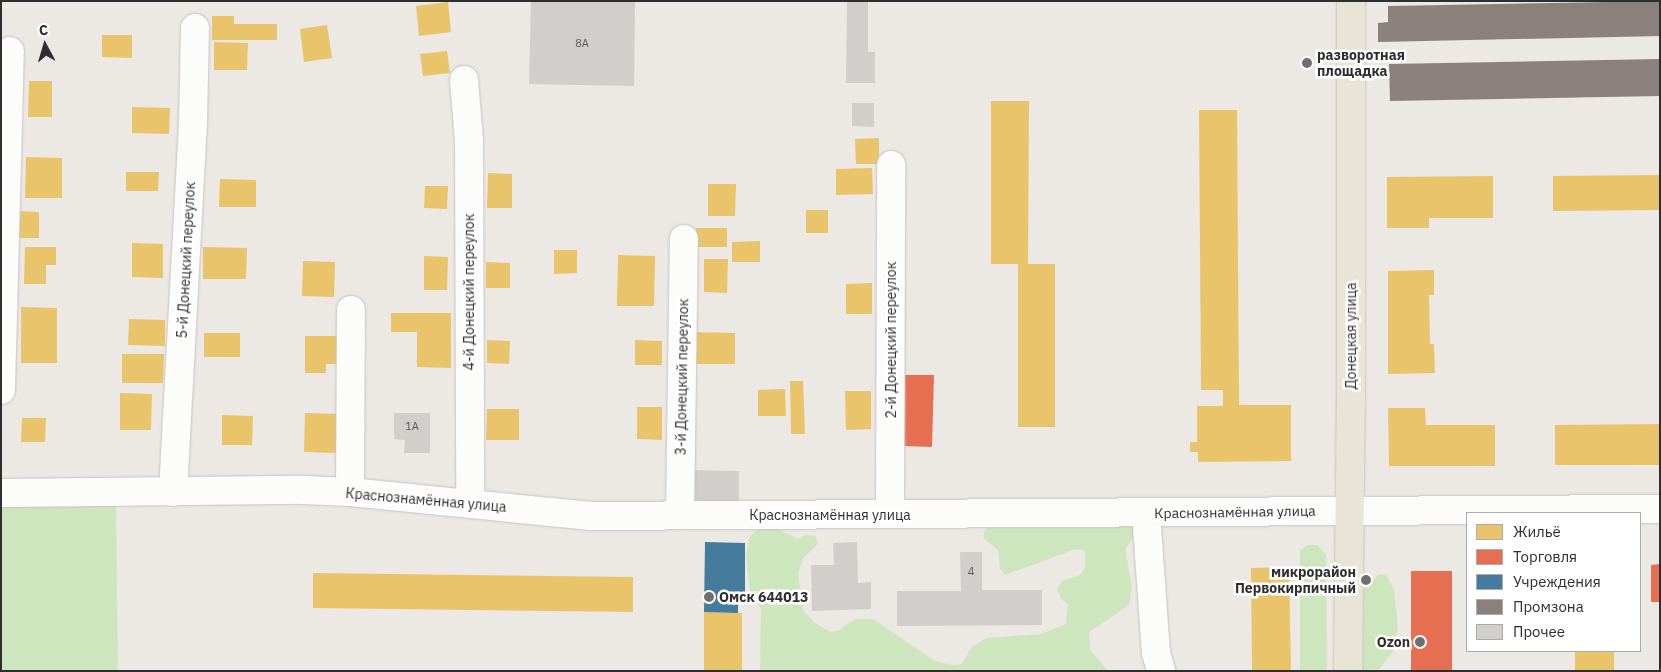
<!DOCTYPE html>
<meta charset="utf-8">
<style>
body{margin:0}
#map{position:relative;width:1661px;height:672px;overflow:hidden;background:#ece8e4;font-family:"IBM Plex Sans",sans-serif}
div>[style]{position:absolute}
.green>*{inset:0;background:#cee6be}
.homes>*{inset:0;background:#e9c46a}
.shops>*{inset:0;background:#e76f51}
.public>*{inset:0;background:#457b9d}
.industry>*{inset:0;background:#8a817c}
.building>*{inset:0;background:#d1cecb}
.roads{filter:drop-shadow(0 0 1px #c5c4c5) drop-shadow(0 0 1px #c5c4c5)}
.minor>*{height:28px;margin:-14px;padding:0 14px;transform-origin:14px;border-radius:14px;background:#fcfcfb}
.major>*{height:28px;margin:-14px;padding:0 14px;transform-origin:14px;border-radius:14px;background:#e8e4d6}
.dots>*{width:14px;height:14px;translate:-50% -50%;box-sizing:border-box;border:2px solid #fff;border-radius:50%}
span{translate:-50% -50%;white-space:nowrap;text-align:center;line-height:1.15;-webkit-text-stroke:5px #fff;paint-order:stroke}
.number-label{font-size:11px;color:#585857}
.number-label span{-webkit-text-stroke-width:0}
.poi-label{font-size:14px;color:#2e2e2e;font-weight:700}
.left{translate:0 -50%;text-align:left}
.right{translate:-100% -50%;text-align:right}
.street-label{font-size:14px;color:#2e2e2e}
.frame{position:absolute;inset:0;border:2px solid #2e2e2e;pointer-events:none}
.legend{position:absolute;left:1466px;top:512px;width:175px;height:140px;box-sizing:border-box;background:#fff;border:1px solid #ababab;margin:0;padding:6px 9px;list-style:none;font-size:15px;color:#2e2e2e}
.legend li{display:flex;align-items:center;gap:10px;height:25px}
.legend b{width:25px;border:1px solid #ababab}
.north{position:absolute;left:20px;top:20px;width:50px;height:50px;-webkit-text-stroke:4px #fff;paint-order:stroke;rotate:354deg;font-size:14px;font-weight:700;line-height:20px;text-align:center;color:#2e2e2e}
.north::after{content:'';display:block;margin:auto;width:18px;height:22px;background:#2e2e2e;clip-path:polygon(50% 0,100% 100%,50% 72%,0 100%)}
</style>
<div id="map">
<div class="green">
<div style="clip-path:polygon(116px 501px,118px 671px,1px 671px,1px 502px)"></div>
<div style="clip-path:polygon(1136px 525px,1135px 534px,1125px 550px,1132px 586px,1129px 605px,1089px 632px,1090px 650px,1108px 671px,760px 671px,761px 609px,750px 593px,746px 554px,750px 536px,757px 530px,774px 527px,798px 539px,806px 535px,815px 536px,818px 544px,804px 557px,798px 574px,803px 610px,815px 623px,831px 632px,839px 630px,855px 619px,873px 619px,935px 661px,952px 665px,962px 664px,971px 648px,986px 638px,1041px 634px,1066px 624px,1068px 604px,1061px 599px,1057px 590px,1062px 581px,1080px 575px,1085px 568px,1085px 550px,1076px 549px,1005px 575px,1000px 568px,998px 550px,983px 538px,985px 529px,993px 526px)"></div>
<div style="clip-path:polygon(1308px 545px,1317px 545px,1326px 555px,1327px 671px,1300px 671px,1300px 550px)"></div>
<div style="clip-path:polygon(1386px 574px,1394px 590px,1398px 626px,1393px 651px,1380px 669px,1363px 670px,1364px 589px,1378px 575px)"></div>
</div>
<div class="homes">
<div style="clip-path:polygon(448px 2px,451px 32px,419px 36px,416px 6px)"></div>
<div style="clip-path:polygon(212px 16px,234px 16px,234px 24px,277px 24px,277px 40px,212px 40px)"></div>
<div style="clip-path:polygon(327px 25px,332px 58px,304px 62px,300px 29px)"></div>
<div style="clip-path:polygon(102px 35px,132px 35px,132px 58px,102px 57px)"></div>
<div style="clip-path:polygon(214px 42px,248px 43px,247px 70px,214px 70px)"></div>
<div style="clip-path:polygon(447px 51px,450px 73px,423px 76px,420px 54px)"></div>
<div style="clip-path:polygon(29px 81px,52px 81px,52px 117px,28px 117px)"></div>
<div style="clip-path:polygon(991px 101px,1029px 101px,1028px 264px,1055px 264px,1055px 427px,1018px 427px,1018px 264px,991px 264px)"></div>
<div style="clip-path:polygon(132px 107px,170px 108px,169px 134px,132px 133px)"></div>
<div style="clip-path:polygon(1199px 110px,1237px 110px,1239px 405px,1291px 405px,1291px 461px,1198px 462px,1198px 452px,1190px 452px,1190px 442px,1197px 442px,1197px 406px,1223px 406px,1223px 390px,1201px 390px)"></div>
<div style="clip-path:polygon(879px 138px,879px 164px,856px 164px,855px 139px)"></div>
<div style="clip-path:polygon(26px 157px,62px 158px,62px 198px,25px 198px)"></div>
<div style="clip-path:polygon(872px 168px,873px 194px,836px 195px,836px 169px)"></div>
<div style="clip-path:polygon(126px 172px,159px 172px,158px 191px,126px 191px)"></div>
<div style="clip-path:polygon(488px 173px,512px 174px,512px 208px,487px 208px)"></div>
<div style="clip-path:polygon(1660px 175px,1660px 210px,1553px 211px,1553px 176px)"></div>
<div style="clip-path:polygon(1493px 176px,1493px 218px,1429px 218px,1429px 228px,1387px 228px,1387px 177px)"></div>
<div style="clip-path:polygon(220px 179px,256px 180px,256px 207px,219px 207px)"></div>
<div style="clip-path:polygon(708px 184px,736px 184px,735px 216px,708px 216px)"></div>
<div style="clip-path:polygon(425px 186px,448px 186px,447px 209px,424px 208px)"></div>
<div style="clip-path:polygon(806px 210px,828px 210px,828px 233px,806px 233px)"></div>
<div style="clip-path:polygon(17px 211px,39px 212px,39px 238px,17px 238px)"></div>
<div style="clip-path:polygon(696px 228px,727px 228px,727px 247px,696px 247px)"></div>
<div style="clip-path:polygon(760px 241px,760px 262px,732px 262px,732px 242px)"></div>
<div style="clip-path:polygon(132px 243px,163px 244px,163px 278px,132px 277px)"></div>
<div style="clip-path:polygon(25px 247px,56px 247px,56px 265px,46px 265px,46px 284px,24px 284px)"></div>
<div style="clip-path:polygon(203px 247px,247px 248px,246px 279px,203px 279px)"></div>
<div style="clip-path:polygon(554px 250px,577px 250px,577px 273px,554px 274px)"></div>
<div style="clip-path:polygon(618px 255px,655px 256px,654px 306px,617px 306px)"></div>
<div style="clip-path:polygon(424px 256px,448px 257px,447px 290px,424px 290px)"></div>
<div style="clip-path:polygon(704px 259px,728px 259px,727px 293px,704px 292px)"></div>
<div style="clip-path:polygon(303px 261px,335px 262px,334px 297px,302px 296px)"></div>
<div style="clip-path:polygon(486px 262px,510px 263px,510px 288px,486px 288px)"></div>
<div style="clip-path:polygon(1434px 270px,1434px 295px,1429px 295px,1430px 344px,1434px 344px,1435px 373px,1388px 374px,1388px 271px)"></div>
<div style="clip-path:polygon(872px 283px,872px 314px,846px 314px,846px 284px)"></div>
<div style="clip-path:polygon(21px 307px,57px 308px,57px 363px,21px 363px)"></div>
<div style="clip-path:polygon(391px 313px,451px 313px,451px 368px,417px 367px,417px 332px,391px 332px)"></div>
<div style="clip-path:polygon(129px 319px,165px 320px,165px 346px,128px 345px)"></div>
<div style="clip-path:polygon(693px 332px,735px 333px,735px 364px,693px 364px)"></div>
<div style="clip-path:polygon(204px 333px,240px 333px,240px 357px,204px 357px)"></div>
<div style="clip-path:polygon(305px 336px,337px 336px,337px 364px,326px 364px,326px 373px,305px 373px)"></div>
<div style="clip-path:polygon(487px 340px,510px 341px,509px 364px,487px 363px)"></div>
<div style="clip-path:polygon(635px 340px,662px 341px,662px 365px,635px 365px)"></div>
<div style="clip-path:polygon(122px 354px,164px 354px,163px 383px,122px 383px)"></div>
<div style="clip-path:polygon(790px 381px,803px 381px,805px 434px,791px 434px)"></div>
<div style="clip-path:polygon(785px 389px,786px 416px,758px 416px,758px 390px)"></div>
<div style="clip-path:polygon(845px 391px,871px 391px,871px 429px,846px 430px)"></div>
<div style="clip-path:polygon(120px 393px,152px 394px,151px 430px,120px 430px)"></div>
<div style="clip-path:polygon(637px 407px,662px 407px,662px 440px,637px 439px)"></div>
<div style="clip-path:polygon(1388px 408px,1425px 408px,1426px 425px,1495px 425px,1495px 466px,1389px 466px)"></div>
<div style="clip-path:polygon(487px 409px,519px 409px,519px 440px,486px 440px)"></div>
<div style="clip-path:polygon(305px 413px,340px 414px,339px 453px,304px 452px)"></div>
<div style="clip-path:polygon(222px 415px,253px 416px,252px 445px,222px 445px)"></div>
<div style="clip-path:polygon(22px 418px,46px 418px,45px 442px,21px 442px)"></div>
<div style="clip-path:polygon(1660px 424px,1660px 465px,1555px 465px,1555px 425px)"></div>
<div style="clip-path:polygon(1289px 567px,1291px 671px,1252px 671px,1251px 568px)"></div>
<div style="clip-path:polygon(313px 573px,633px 577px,633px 612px,313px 608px)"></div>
<div style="clip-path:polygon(704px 612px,742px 613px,742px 671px,704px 671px)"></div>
<div style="clip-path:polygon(1575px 651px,1614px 651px,1614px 671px,1575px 671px)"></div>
</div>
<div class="shops">
<div style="clip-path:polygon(905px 375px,934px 375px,932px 447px,904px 446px)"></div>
<div style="clip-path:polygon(1660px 564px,1660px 602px,1651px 602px,1651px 565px)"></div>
<div style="clip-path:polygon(1411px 571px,1452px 571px,1452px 671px,1411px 671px)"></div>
</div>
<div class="public">
<div style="clip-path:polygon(705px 542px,745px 543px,745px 602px,738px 601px,738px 613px,704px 612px)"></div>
</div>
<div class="industry">
<div style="clip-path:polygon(1660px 1px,1660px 36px,1378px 42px,1378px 23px,1388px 22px,1388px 6px)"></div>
<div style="clip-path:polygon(1660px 59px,1660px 96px,1390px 101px,1389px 64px)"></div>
</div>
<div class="building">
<div style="clip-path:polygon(531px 1px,635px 1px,634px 86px,529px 84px)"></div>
<div style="clip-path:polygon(847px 1px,868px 1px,868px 52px,875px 52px,875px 83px,846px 83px)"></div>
<div style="clip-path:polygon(852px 103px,874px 103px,874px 127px,852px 126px)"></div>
<div style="clip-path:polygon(394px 413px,430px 413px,430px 453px,404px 453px,405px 440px,394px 439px)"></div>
<div style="clip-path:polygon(690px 470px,739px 471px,739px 502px,690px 501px)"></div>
<div style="clip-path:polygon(857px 542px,858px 583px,871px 582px,871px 609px,812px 611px,811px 565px,834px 565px,833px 543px)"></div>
<div style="clip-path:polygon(960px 552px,982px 552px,982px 590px,1042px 590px,1042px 625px,897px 626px,897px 591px,961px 591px)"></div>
</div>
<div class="roads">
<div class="minor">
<div style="left:464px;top:80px;width:61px;rotate:85.3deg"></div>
<div style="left:469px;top:141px;width:363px;rotate:89.8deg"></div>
<div style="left:1px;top:390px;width:339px;rotate:-88.5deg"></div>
<div style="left:173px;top:492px;width:370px;rotate:-86.9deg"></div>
<div style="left:193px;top:123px;width:95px;rotate:-88.8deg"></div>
<div style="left:350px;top:492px;width:182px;rotate:-89.7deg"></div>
<div style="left:1px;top:493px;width:302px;rotate:-0.6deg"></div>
<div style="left:303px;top:490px;width:47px;rotate:2.4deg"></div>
<div style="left:350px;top:492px;width:242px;rotate:5.7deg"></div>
<div style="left:591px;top:516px;width:1069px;rotate:-0.38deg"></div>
<div style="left:1146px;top:513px;width:140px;rotate:85.9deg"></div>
<div style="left:1156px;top:653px;width:19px;rotate:74deg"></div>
<div style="left:890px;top:514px;width:349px;rotate:-89.8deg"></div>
<div style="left:680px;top:515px;width:276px;rotate:-89.2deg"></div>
</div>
<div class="major">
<div style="left:1348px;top:671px;width:268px;rotate:-89.4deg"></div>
<div style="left:1351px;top:403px;width:402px;rotate:-90deg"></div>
</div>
</div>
<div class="dots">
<div style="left:1307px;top:63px;background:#706f6e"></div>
<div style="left:1366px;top:580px;background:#706f6e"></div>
<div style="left:709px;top:597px;background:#706f6e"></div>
<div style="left:1420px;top:642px;background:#706f6e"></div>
</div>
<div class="number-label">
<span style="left:582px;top:43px">8А</span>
<span style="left:412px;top:426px">1А</span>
<span style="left:971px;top:571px">4</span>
</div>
<div class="poi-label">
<span class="left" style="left:1317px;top:63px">разворотная<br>площадка</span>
<span class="right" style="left:1356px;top:580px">микрорайон<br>Первокирпичный</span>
<span class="left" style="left:719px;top:597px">Омск 644013</span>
<span class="right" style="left:1410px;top:642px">Ozon</span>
</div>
<div class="street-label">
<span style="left:186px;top:260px;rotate:-87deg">5-й Донецкий переулок</span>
<span style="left:469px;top:292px;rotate:-90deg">4-й Донецкий переулок</span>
<span style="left:1351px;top:336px;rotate:-90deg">Донецкая улица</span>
<span style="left:891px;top:340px;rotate:-90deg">2-й Донецкий переулок</span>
<span style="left:682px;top:377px;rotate:-89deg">3-й Донецкий переулок</span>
<span style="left:426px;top:500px;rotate:5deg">Краснознамённая улица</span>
<span style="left:1235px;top:512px;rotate:-1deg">Краснознамённая улица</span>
<span style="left:830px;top:515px">Краснознамённая улица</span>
</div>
<div class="frame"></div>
<ul class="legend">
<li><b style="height:14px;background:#e9c46a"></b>Жильё</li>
<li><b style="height:14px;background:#e76f51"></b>Торговля</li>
<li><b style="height:14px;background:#457b9d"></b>Учреждения</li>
<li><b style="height:14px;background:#8a817c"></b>Промзона</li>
<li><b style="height:14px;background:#d1cecb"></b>Прочее</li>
</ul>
<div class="north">С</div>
</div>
